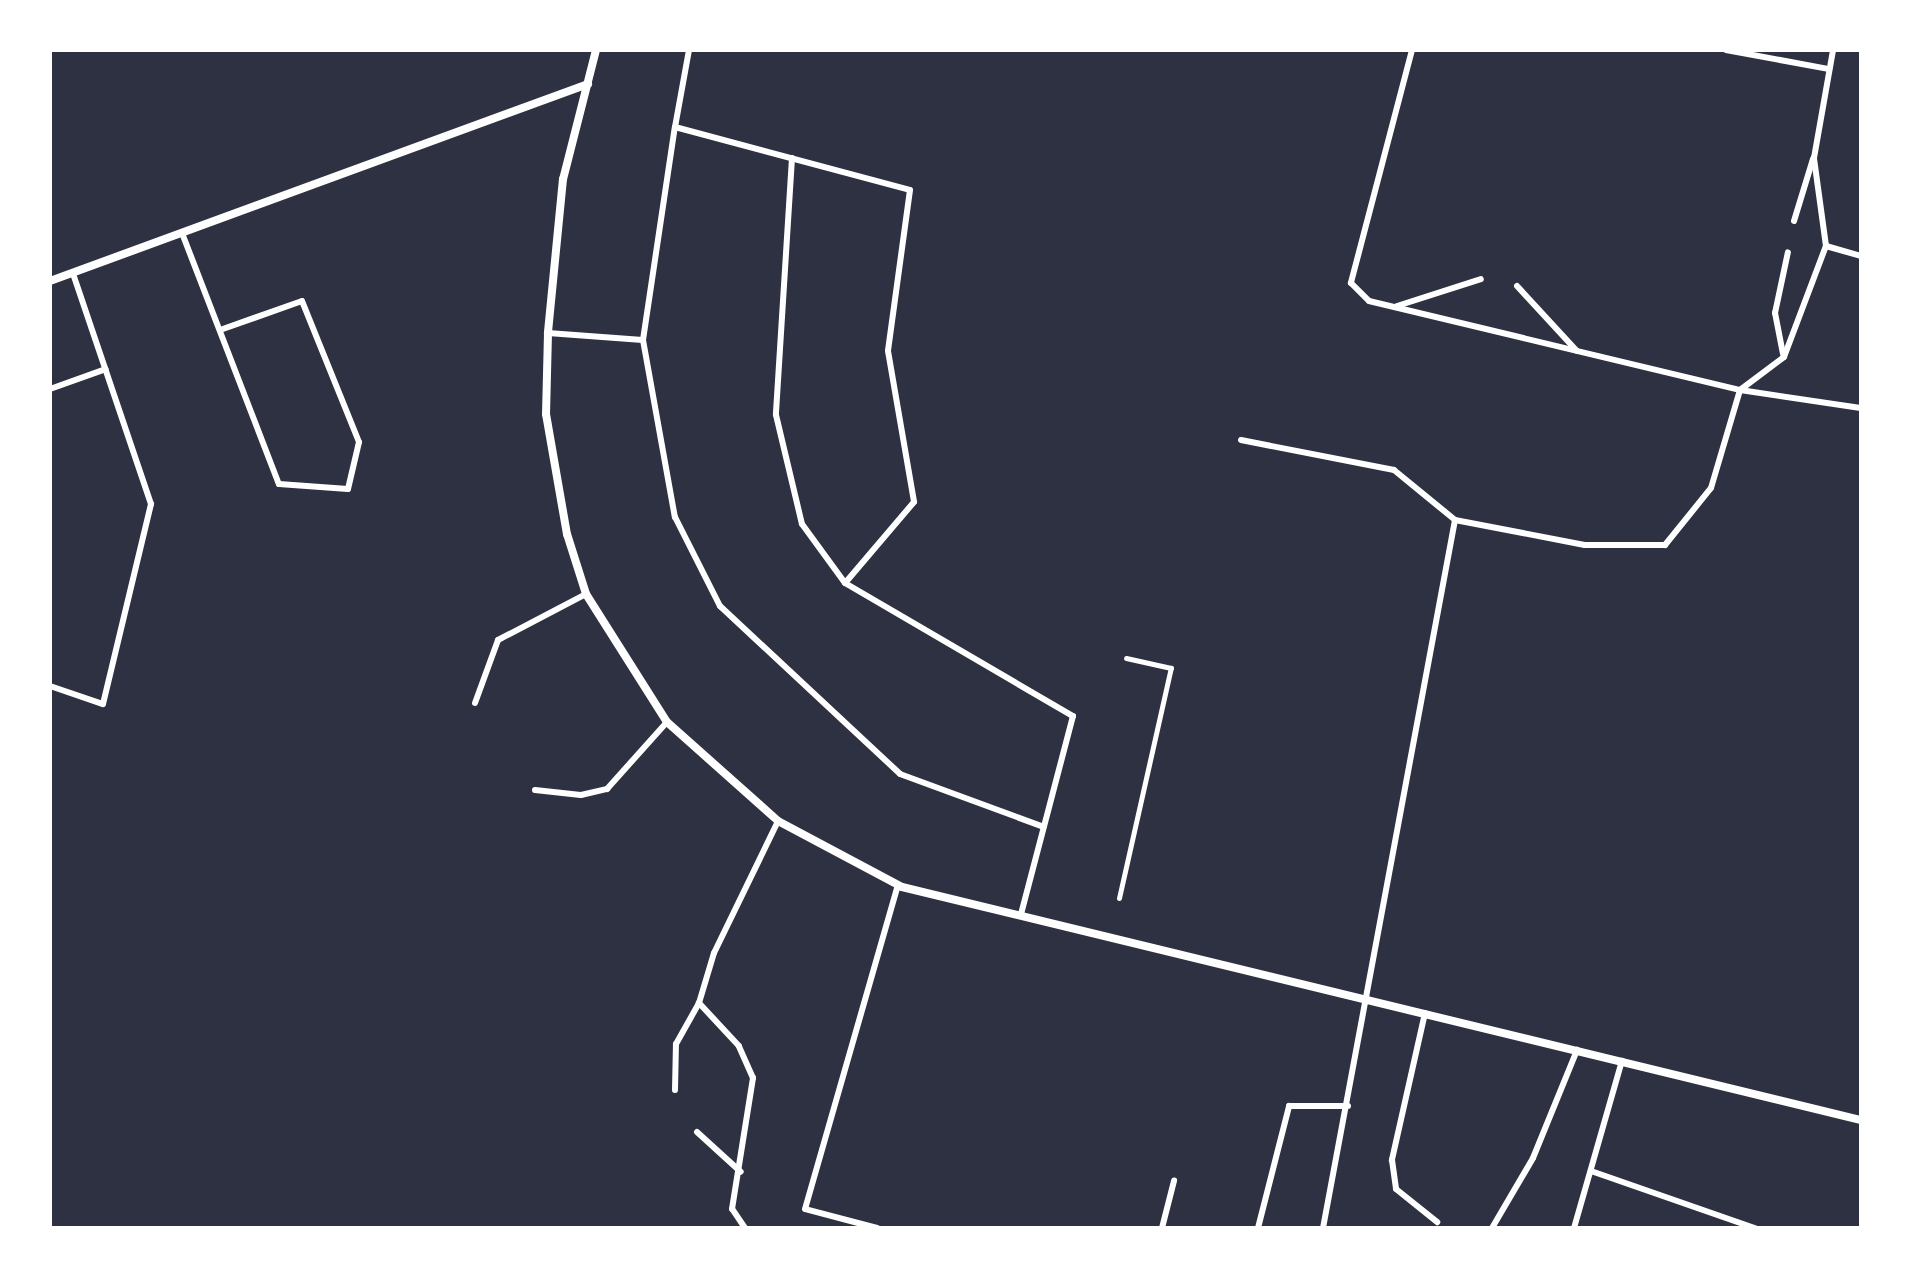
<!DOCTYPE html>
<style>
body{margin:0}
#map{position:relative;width:1911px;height:1278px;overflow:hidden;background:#2d3142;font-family:Karla,sans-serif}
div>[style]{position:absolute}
.path>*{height:5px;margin:-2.5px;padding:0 2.5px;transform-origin:2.5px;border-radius:2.5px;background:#fff}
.service>*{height:6px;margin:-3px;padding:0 3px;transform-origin:3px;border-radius:3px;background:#fff}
.minor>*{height:8px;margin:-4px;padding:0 4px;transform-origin:4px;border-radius:4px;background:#fff}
span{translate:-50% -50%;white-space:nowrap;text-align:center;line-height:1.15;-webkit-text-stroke:6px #fff;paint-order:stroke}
.frame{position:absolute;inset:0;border:52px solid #fff;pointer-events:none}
</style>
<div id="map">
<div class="path">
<div style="left:1119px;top:898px;width:236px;rotate:-77.3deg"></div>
<div style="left:1171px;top:668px;width:46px;rotate:-167.5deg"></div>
</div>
<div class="service">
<div style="left:689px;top:50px;width:78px;rotate:100.3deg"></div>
<div style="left:675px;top:127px;width:243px;rotate:15deg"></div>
<div style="left:910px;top:190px;width:162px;rotate:97.8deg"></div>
<div style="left:888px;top:351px;width:153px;rotate:80.2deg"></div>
<div style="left:914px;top:502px;width:106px;rotate:130.4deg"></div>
<div style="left:845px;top:583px;width:264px;rotate:30.3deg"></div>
<div style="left:1073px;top:716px;width:205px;rotate:104.7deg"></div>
<div style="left:1412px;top:50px;width:241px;rotate:104.7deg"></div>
<div style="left:1351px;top:283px;width:25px;rotate:45deg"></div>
<div style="left:1369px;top:301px;width:382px;rotate:13.5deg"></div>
<div style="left:1740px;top:390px;width:122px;rotate:8.5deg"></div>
<div style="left:1726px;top:50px;width:105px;rotate:10.5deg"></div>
<div style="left:792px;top:158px;width:257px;rotate:93.6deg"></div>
<div style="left:776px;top:415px;width:112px;rotate:76.6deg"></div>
<div style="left:802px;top:524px;width:73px;rotate:53.9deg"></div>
<div style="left:1794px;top:221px;width:65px;rotate:-73deg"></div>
<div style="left:182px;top:233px;width:269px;rotate:68.9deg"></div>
<div style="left:279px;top:484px;width:69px;rotate:4.1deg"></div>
<div style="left:348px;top:489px;width:48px;rotate:-76.8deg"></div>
<div style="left:359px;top:442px;width:152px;rotate:-112deg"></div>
<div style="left:302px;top:301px;width:87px;rotate:160.5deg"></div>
<div style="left:1826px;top:246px;width:89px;rotate:-97.8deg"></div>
<div style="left:1814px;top:158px;width:110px;rotate:-80deg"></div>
<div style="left:1517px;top:286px;width:88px;rotate:47.3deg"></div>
<div style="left:1397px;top:306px;width:88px;rotate:-17.8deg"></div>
<div style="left:548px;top:333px;width:95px;rotate:4.2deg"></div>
<div style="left:643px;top:340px;width:180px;rotate:79.8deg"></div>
<div style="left:675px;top:517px;width:100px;rotate:63.2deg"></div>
<div style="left:720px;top:606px;width:246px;rotate:43deg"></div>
<div style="left:900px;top:774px;width:153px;rotate:20.2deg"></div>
<div style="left:643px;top:340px;width:215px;rotate:-81.5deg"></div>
<div style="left:1783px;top:354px;width:42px;rotate:-101deg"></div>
<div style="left:1775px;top:313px;width:62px;rotate:-78deg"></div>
<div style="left:50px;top:389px;width:59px;rotate:-19.7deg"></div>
<div style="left:1241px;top:440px;width:156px;rotate:11.1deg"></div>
<div style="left:1394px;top:470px;width:79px;rotate:39.3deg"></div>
<div style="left:50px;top:686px;width:56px;rotate:18.8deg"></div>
<div style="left:103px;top:704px;width:206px;rotate:-76.5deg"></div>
<div style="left:151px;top:504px;width:244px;rotate:-108.7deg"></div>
<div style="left:475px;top:703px;width:67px;rotate:-69.9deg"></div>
<div style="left:498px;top:640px;width:99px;rotate:-27.6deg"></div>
<div style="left:535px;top:790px;width:46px;rotate:6.2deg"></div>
<div style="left:581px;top:795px;width:27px;rotate:-13deg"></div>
<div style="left:607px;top:789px;width:90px;rotate:-48.2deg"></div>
<div style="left:1425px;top:1013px;width:151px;rotate:102.7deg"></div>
<div style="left:1392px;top:1160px;width:29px;rotate:82deg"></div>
<div style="left:1396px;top:1189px;width:53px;rotate:38.8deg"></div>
<div style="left:675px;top:1090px;width:46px;rotate:-88.8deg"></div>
<div style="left:676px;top:1044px;width:47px;rotate:-60.7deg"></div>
<div style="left:697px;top:1132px;width:59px;rotate:42.3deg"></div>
<div style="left:1591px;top:1171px;width:174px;rotate:19.2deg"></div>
<div style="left:745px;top:1228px;width:23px;rotate:-124deg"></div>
<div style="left:732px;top:1209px;width:133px;rotate:-80.9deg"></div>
<div style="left:753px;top:1078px;width:35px;rotate:-114deg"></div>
<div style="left:739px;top:1046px;width:59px;rotate:-132.9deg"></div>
<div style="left:699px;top:1003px;width:52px;rotate:-73.3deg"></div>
<div style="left:714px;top:953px;width:147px;rotate:-64.1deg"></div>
<div style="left:877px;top:1228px;width:74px;rotate:-165.2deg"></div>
<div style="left:805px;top:1209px;width:337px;rotate:-74deg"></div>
<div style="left:1162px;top:1228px;width:49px;rotate:-75.7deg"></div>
<div style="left:1258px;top:1228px;width:126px;rotate:-75.7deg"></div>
<div style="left:1289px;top:1106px;width:59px"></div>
<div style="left:1323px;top:1228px;width:720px;rotate:-79.44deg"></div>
<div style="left:1455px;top:520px;width:132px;rotate:10.9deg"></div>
<div style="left:1585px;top:545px;width:80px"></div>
<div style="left:1665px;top:545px;width:73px;rotate:-51.1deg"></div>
<div style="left:1711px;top:488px;width:102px;rotate:-73.5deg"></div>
<div style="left:1740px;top:390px;width:55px;rotate:-36.9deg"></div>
<div style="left:1784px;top:357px;width:119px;rotate:-69.3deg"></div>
<div style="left:1826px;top:246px;width:36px;rotate:16deg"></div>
<div style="left:1492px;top:1228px;width:81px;rotate:-59.6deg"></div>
<div style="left:1533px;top:1158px;width:117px;rotate:-67.8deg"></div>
<div style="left:1574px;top:1228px;width:174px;rotate:-74deg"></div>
</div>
<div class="minor">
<div style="left:596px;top:50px;width:133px;rotate:104.3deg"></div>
<div style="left:563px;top:179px;width:155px;rotate:95.6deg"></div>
<div style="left:548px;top:333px;width:81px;rotate:91.4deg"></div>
<div style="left:546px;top:414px;width:122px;rotate:80.1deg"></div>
<div style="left:567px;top:534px;width:63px;rotate:72.4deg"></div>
<div style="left:586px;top:594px;width:151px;rotate:57.7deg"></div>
<div style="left:667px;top:722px;width:149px;rotate:41.7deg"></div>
<div style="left:778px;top:821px;width:140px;rotate:28deg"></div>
<div style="left:902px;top:887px;width:987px;rotate:13.66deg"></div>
<div style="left:50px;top:281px;width:573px;rotate:-20.11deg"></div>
</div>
<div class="frame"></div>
</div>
